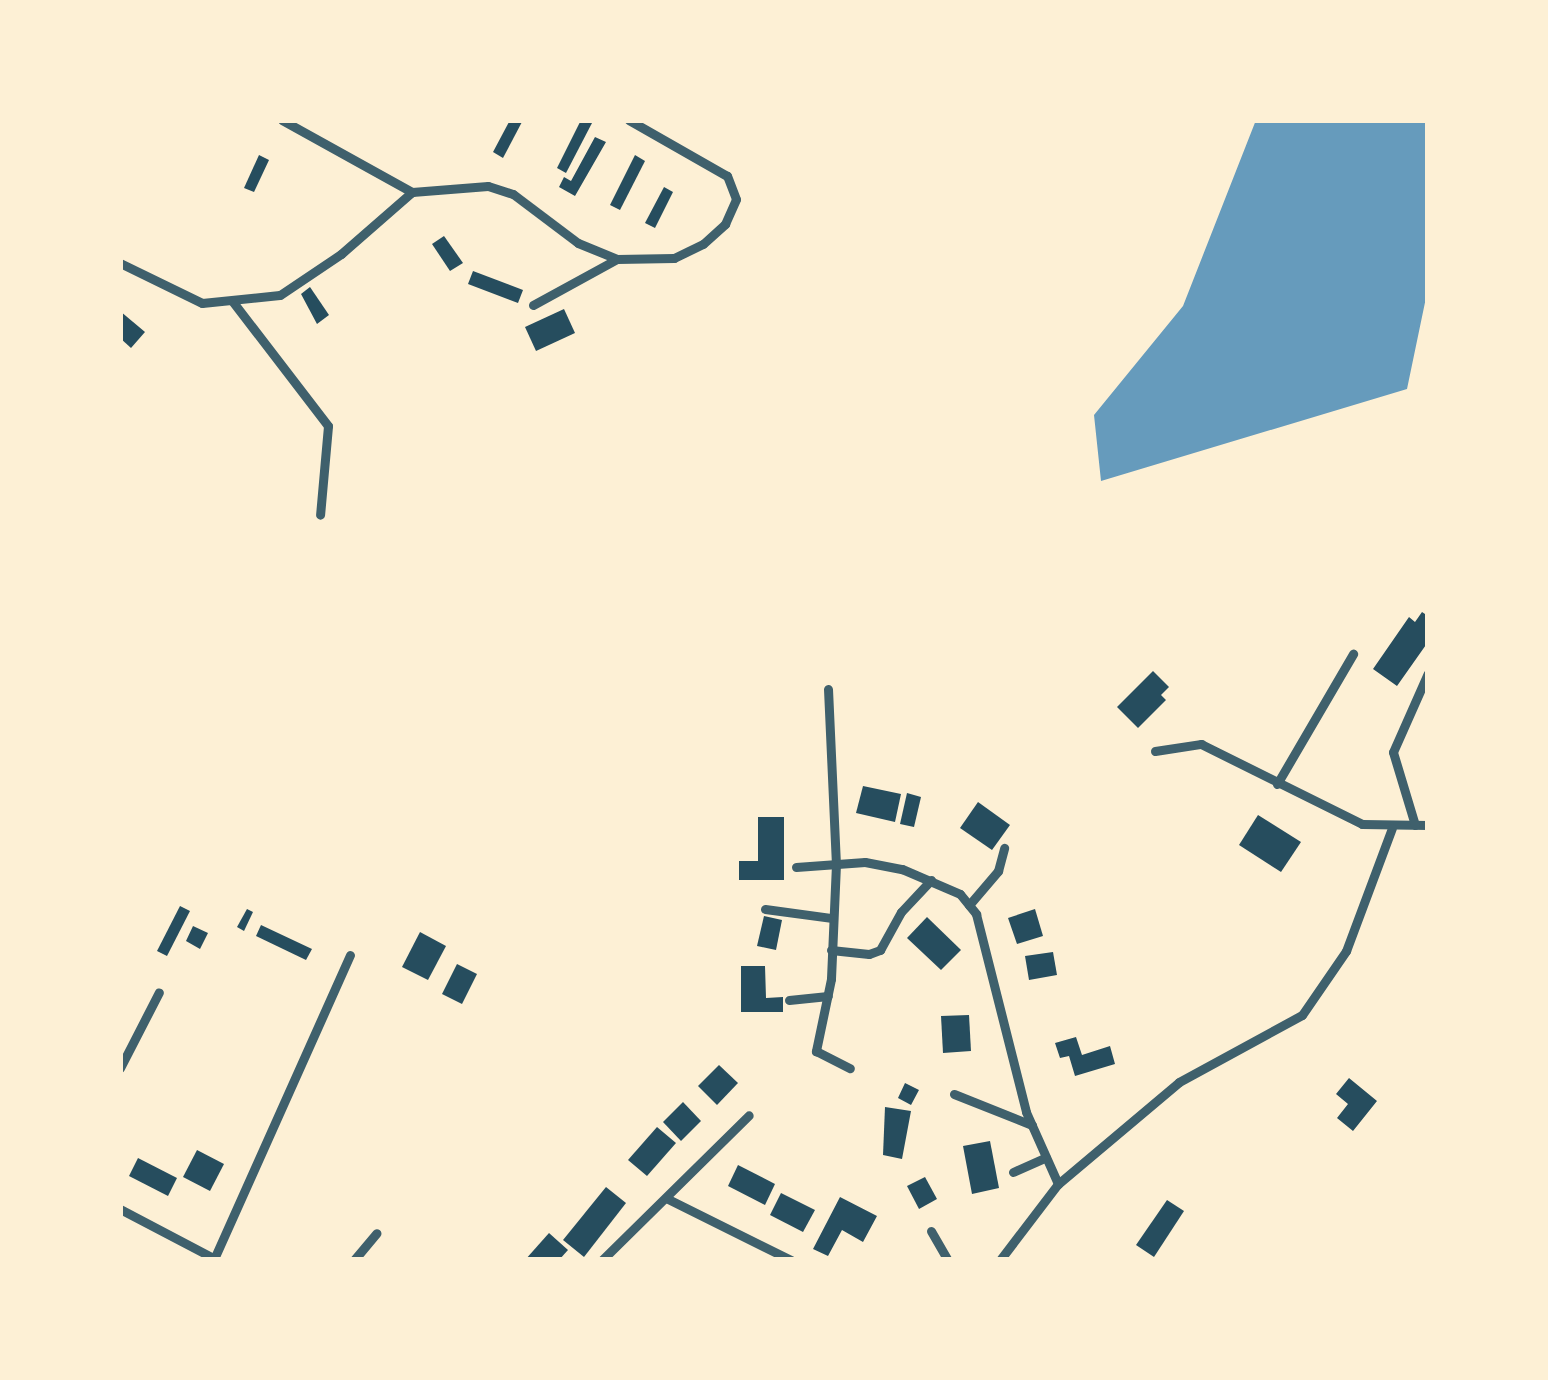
<!DOCTYPE html>
<style>
body{margin:0}
#map{position:relative;width:1548px;height:1380px;overflow:hidden;background:#fdf0d5;font-family:"Noto Sans",sans-serif}
div>[style]{position:absolute}
.water>*{inset:0;background:#669bbc}
.building>*{inset:0;background:#264d5e}
.minor>*{height:9px;margin:-4.5px;padding:0 4.5px;transform-origin:4.5px;border-radius:4.5px;background:#3f606c}
span{translate:-50% -50%;white-space:nowrap;text-align:center;line-height:1.15;-webkit-text-stroke:12px #fdf0d5;paint-order:stroke}
.frame{position:absolute;inset:0;border:123px solid #fdf0d5;pointer-events:none}
</style>
<div id="map">
<div class="water">
<div style="clip-path:polygon(1256px 120px,1428px 120px,1428px 288px,1407px 389px,1101px 481px,1094px 415px,1183px 306px)"></div>
</div>
<div class="building">
<div style="clip-path:polygon(510px 120px,523px 120px,503px 158px,493px 152px)"></div>
<div style="clip-path:polygon(581px 120px,592px 123px,566px 173px,557px 168px)"></div>
<div style="clip-path:polygon(595px 137px,606px 142px,575px 196px,559px 187px,564px 177px,571px 181px)"></div>
<div style="clip-path:polygon(259px 155px,269px 160px,254px 192px,244px 188px)"></div>
<div style="clip-path:polygon(635px 155px,645px 161px,620px 210px,610px 205px)"></div>
<div style="clip-path:polygon(664px 187px,673px 192px,655px 228px,645px 223px)"></div>
<div style="clip-path:polygon(444px 236px,463px 263px,450px 271px,432px 244px)"></div>
<div style="clip-path:polygon(473px 271px,523px 290px,518px 303px,468px 284px)"></div>
<div style="clip-path:polygon(310px 287px,329px 315px,317px 324px,301px 294px)"></div>
<div style="clip-path:polygon(564px 309px,575px 333px,536px 351px,525px 327px)"></div>
<div style="clip-path:polygon(120px 311px,145px 332px,131px 348px,120px 338px)"></div>
<div style="clip-path:polygon(1422px 612px,1428px 616px,1428px 642px,1397px 686px,1373px 669px,1409px 617px,1415px 622px)"></div>
<div style="clip-path:polygon(1153px 671px,1169px 687px,1161px 695px,1166px 700px,1138px 728px,1117px 707px)"></div>
<div style="clip-path:polygon(863px 786px,901px 794px,895px 822px,856px 813px)"></div>
<div style="clip-path:polygon(907px 793px,921px 797px,914px 827px,900px 824px)"></div>
<div style="clip-path:polygon(978px 802px,1010px 825px,992px 850px,960px 828px)"></div>
<div style="clip-path:polygon(1258px 815px,1301px 842px,1281px 872px,1239px 845px)"></div>
<div style="clip-path:polygon(758px 817px,784px 817px,784px 880px,739px 880px,739px 861px,758px 861px)"></div>
<div style="clip-path:polygon(180px 906px,190px 911px,167px 956px,157px 951px)"></div>
<div style="clip-path:polygon(247px 909px,253px 912px,244px 931px,237px 927px)"></div>
<div style="clip-path:polygon(1035px 909px,1043px 936px,1017px 944px,1008px 918px)"></div>
<div style="clip-path:polygon(764px 916px,782px 920px,776px 950px,757px 946px)"></div>
<div style="clip-path:polygon(927px 917px,961px 950px,941px 970px,907px 938px)"></div>
<div style="clip-path:polygon(261px 925px,312px 949px,306px 960px,256px 936px)"></div>
<div style="clip-path:polygon(193px 926px,208px 933px,200px 949px,186px 941px)"></div>
<div style="clip-path:polygon(420px 932px,446px 946px,428px 980px,402px 967px)"></div>
<div style="clip-path:polygon(1053px 952px,1057px 975px,1029px 980px,1025px 956px)"></div>
<div style="clip-path:polygon(457px 964px,477px 974px,462px 1004px,442px 994px)"></div>
<div style="clip-path:polygon(741px 966px,765px 966px,766px 998px,783px 997px,783px 1012px,741px 1012px)"></div>
<div style="clip-path:polygon(969px 1015px,971px 1051px,943px 1053px,941px 1016px)"></div>
<div style="clip-path:polygon(1076px 1037px,1082px 1055px,1110px 1046px,1115px 1064px,1075px 1076px,1069px 1056px,1060px 1058px,1055px 1043px)"></div>
<div style="clip-path:polygon(719px 1065px,738px 1083px,717px 1105px,698px 1086px)"></div>
<div style="clip-path:polygon(1349px 1078px,1377px 1101px,1353px 1131px,1337px 1118px,1348px 1104px,1336px 1094px)"></div>
<div style="clip-path:polygon(905px 1083px,919px 1090px,911px 1105px,898px 1098px)"></div>
<div style="clip-path:polygon(683px 1102px,701px 1121px,681px 1141px,663px 1122px)"></div>
<div style="clip-path:polygon(885px 1107px,911px 1111px,902px 1159px,883px 1155px)"></div>
<div style="clip-path:polygon(657px 1127px,676px 1143px,647px 1176px,628px 1160px)"></div>
<div style="clip-path:polygon(990px 1141px,999px 1188px,972px 1194px,963px 1146px)"></div>
<div style="clip-path:polygon(197px 1150px,224px 1164px,210px 1191px,183px 1177px)"></div>
<div style="clip-path:polygon(138px 1158px,177px 1178px,168px 1196px,129px 1176px)"></div>
<div style="clip-path:polygon(738px 1165px,775px 1184px,765px 1205px,728px 1186px)"></div>
<div style="clip-path:polygon(925px 1177px,937px 1199px,919px 1209px,907px 1186px)"></div>
<div style="clip-path:polygon(606px 1187px,626px 1203px,584px 1257px,563px 1240px)"></div>
<div style="clip-path:polygon(781px 1193px,815px 1210px,803px 1232px,770px 1215px)"></div>
<div style="clip-path:polygon(840px 1197px,877px 1216px,863px 1242px,842px 1230px,828px 1256px,813px 1249px)"></div>
<div style="clip-path:polygon(1167px 1200px,1184px 1211px,1154px 1257px,1136px 1245px)"></div>
<div style="clip-path:polygon(549px 1233px,568px 1250px,559px 1260px,525px 1260px)"></div>
</div>
<div class="minor">
<div style="left:282px;top:120px;width:149px;rotate:29deg"></div>
<div style="left:120px;top:263px;width:91px;rotate:26deg"></div>
<div style="left:202px;top:303px;width:78px;rotate:-5.9deg"></div>
<div style="left:280px;top:295px;width:73px;rotate:-33.9deg"></div>
<div style="left:341px;top:254px;width:94px;rotate:-41.1deg"></div>
<div style="left:412px;top:192px;width:76px;rotate:-4.5deg"></div>
<div style="left:488px;top:186px;width:26px;rotate:18deg"></div>
<div style="left:513px;top:194px;width:81px;rotate:37deg"></div>
<div style="left:578px;top:243px;width:42px;rotate:22.3deg"></div>
<div style="left:617px;top:259px;width:57px;rotate:-1deg"></div>
<div style="left:674px;top:258px;width:32px;rotate:-26deg"></div>
<div style="left:703px;top:244px;width:30px;rotate:-42deg"></div>
<div style="left:725px;top:224px;width:27px;rotate:-66deg"></div>
<div style="left:736px;top:199px;width:25px;rotate:-111deg"></div>
<div style="left:727px;top:176px;width:113px;rotate:-150.3deg"></div>
<div style="left:233px;top:302px;width:156px;rotate:52.5deg"></div>
<div style="left:328px;top:426px;width:89px;rotate:95.1deg"></div>
<div style="left:533px;top:305px;width:96px;rotate:-28.7deg"></div>
<div style="left:828px;top:689px;width:175px;rotate:87.4deg"></div>
<div style="left:836px;top:864px;width:115px;rotate:92.5deg"></div>
<div style="left:831px;top:979px;width:74px;rotate:101.8deg"></div>
<div style="left:816px;top:1051px;width:38px;rotate:27deg"></div>
<div style="left:1155px;top:751px;width:47px;rotate:-8.7deg"></div>
<div style="left:1201px;top:744px;width:180px;rotate:26.4deg"></div>
<div style="left:1362px;top:824px;width:66px;rotate:0.9deg"></div>
<div style="left:1277px;top:784px;width:151px;rotate:-59.7deg"></div>
<div style="left:1415px;top:825px;width:76px;rotate:-106.8deg"></div>
<div style="left:1393px;top:752px;width:86px;rotate:-66.1deg"></div>
<div style="left:796px;top:867px;width:69px;rotate:-4.1deg"></div>
<div style="left:865px;top:862px;width:38px;rotate:11deg"></div>
<div style="left:902px;top:869px;width:63px;rotate:23.3deg"></div>
<div style="left:960px;top:894px;width:26px;rotate:51deg"></div>
<div style="left:976px;top:914px;width:204px;rotate:75.8deg"></div>
<div style="left:1026px;top:1112px;width:79px;rotate:66deg"></div>
<div style="left:969px;top:905px;width:45px;rotate:-49.5deg"></div>
<div style="left:998px;top:871px;width:24px;rotate:-75deg"></div>
<div style="left:765px;top:909px;width:68px;rotate:7.7deg"></div>
<div style="left:831px;top:950px;width:38px;rotate:6deg"></div>
<div style="left:869px;top:954px;width:12px;rotate:-20deg"></div>
<div style="left:880px;top:950px;width:43px;rotate:-61.1deg"></div>
<div style="left:901px;top:912px;width:44px;rotate:-46.8deg"></div>
<div style="left:789px;top:1000px;width:39px;rotate:-6deg"></div>
<div style="left:120px;top:1068px;width:85px;rotate:-62.8deg"></div>
<div style="left:954px;top:1094px;width:84px;rotate:21.7deg"></div>
<div style="left:1013px;top:1172px;width:36px;rotate:-24deg"></div>
<div style="left:666px;top:1198px;width:140px;rotate:26.4deg"></div>
<div style="left:120px;top:1209px;width:110px;rotate:27.7deg"></div>
<div style="left:931px;top:1231px;width:34px;rotate:60deg"></div>
<div style="left:214px;top:1259px;width:333px;rotate:-65.9deg"></div>
<div style="left:354px;top:1260px;width:35px;rotate:-50deg"></div>
<div style="left:602px;top:1260px;width:206px;rotate:-44.6deg"></div>
<div style="left:1000px;top:1260px;width:96px;rotate:-52.7deg"></div>
<div style="left:1058px;top:1184px;width:158px;rotate:-40.1deg"></div>
<div style="left:1179px;top:1082px;width:140px;rotate:-28.6deg"></div>
<div style="left:1302px;top:1015px;width:78px;rotate:-55.5deg"></div>
<div style="left:1346px;top:951px;width:131px;rotate:-69.5deg"></div>
</div>
<div class="frame"></div>
</div>
